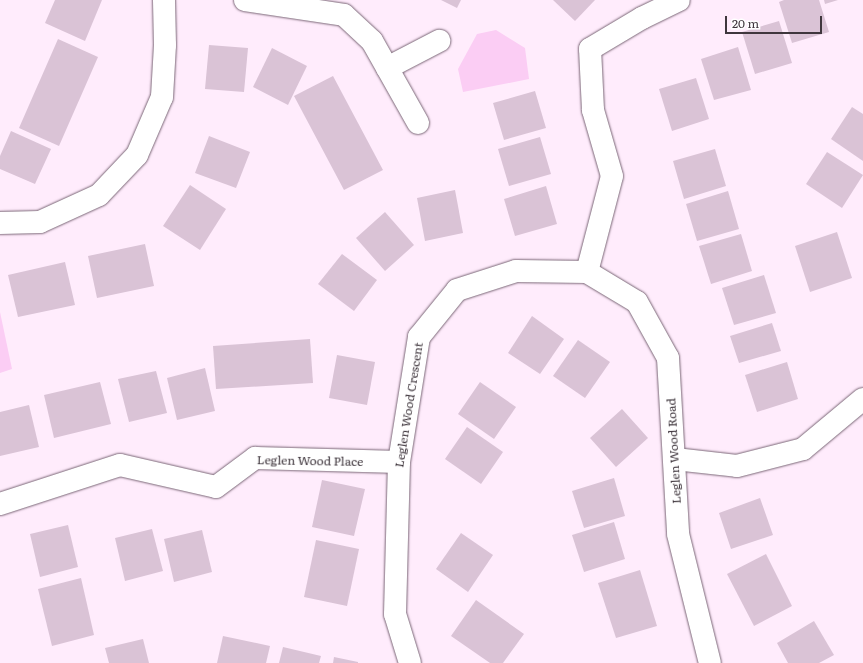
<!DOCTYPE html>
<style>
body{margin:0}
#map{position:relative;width:863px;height:663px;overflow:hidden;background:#ffecfc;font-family:Literata,serif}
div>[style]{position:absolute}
.green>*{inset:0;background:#fbcdf4}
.building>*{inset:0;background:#dac3d6}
.roads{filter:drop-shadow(0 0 1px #7b6777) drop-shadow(0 0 1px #7b6777)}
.minor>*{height:22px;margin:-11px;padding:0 11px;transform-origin:11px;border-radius:11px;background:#fff}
span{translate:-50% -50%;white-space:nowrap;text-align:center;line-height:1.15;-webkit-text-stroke:3px #fff;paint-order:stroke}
.street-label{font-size:12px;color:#3f363d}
.scale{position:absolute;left:725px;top:16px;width:97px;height:18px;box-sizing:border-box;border:2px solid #3f363d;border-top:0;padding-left:5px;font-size:12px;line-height:14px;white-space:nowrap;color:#3f363d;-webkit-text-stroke:3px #fff;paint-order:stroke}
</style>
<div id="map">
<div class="green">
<div style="clip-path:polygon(496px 30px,525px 48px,529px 79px,463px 92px,458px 69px,477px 34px)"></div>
<div style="clip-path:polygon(0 312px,12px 369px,0 373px)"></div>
</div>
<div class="building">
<div style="clip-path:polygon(55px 0,102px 0,85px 41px,45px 23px)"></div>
<div style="clip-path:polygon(441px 0,461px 0,457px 8px)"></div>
<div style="clip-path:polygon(553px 0,595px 0,575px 21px)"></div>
<div style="clip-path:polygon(784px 0,819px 0,829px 32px,792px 43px,779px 2px)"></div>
<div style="clip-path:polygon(824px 0,838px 0,825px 4px)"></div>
<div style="clip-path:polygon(779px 21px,792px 63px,755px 74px,742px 32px)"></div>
<div style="clip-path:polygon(58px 39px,98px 57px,59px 146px,19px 128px)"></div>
<div style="clip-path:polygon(209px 45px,248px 48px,244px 92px,205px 89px)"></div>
<div style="clip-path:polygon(738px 47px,751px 90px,714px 100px,701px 59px)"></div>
<div style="clip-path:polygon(272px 48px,307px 66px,288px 105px,253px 87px)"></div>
<div style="clip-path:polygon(333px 76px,383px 170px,344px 190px,294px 96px)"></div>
<div style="clip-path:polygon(696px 78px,709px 119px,672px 131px,659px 89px)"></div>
<div style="clip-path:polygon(535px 91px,546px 128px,504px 140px,493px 103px)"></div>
<div style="clip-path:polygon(852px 107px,863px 114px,863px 161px,831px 139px)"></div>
<div style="clip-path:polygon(11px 131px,51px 149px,35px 184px,0 169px,0 156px)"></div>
<div style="clip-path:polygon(209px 136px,250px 152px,236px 188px,195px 173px)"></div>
<div style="clip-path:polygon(540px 137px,551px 174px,509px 186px,498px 149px)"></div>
<div style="clip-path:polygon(715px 149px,726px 186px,684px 199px,673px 161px)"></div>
<div style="clip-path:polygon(827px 152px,863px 175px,842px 208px,806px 184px)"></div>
<div style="clip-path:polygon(190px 185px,226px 209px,200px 250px,163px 226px)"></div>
<div style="clip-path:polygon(546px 186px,557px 224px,515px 236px,504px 199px)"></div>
<div style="clip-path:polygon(455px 190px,463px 233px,425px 241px,417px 198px)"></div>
<div style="clip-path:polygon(728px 191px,739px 229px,697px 241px,686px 204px)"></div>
<div style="clip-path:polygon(385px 212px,414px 245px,385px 271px,356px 238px)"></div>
<div style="clip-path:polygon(837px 232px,852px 278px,810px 292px,795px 246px)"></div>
<div style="clip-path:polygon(741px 234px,752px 271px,711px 284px,699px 246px)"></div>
<div style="clip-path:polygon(145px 244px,154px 286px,97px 298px,88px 256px)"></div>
<div style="clip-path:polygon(342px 254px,377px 280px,354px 311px,318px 284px)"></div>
<div style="clip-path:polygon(65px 262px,75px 305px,18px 317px,8px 275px)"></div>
<div style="clip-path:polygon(764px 275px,776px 313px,734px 325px,722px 288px)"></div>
<div style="clip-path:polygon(532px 316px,564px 339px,540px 374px,508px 353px)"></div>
<div style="clip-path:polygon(772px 323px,781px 351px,739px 363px,730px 336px)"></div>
<div style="clip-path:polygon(310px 339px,313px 383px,216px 389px,213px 346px)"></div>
<div style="clip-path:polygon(578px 340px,610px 362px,585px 398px,553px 376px)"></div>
<div style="clip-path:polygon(337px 355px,375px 362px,367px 405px,329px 398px)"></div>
<div style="clip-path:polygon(787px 362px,798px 399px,757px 412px,745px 375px)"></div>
<div style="clip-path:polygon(205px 368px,215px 411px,177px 420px,167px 378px)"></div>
<div style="clip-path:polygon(156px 371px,167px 413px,129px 422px,118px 379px)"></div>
<div style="clip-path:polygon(100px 382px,111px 424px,54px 438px,44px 395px)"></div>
<div style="clip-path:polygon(480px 382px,516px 407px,494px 439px,458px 414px)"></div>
<div style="clip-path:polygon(29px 405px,39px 447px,0 456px,0 412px)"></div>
<div style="clip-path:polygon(622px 409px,648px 438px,616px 467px,590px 438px)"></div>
<div style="clip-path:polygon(467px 427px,503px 452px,481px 484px,445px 459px)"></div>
<div style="clip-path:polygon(614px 478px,625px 516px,584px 528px,572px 491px)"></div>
<div style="clip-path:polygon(322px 480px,365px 489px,354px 536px,312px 527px)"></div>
<div style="clip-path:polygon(760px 498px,773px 535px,731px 549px,719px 513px)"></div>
<div style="clip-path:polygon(614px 522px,625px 559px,584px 572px,572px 535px)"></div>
<div style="clip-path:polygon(68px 525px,78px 567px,40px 577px,30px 534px)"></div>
<div style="clip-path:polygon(152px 529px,163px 571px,125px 581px,115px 538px)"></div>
<div style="clip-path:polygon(202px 530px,212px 572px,174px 582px,164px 539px)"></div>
<div style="clip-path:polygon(461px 533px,493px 555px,468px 592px,436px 569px)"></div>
<div style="clip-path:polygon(316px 540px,359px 549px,347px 606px,304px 597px)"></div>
<div style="clip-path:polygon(766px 554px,792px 606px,754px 626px,727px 574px)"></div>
<div style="clip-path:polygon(640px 570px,657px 626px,616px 638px,598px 583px)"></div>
<div style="clip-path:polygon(81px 578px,94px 635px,52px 646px,38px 589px)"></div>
<div style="clip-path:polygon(476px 600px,524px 634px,503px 663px,490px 663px,451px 636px)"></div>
<div style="clip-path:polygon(814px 621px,834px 655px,819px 663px,788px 663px,777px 643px)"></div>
<div style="clip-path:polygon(223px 636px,270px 646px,266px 663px,217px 663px)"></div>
<div style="clip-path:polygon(143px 639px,149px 663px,109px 663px,105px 648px)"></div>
<div style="clip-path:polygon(283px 647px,321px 656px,319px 663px,279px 663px)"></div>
<div style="clip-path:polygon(334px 657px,358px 662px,358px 663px,333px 663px)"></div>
</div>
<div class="roads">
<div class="minor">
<div style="left:245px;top:0;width:100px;rotate:8.6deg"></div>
<div style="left:344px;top:15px;width:38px;rotate:43deg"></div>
<div style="left:372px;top:41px;width:94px;rotate:60.7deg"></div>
<div style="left:387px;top:68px;width:59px;rotate:-27.4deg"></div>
<div style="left:0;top:223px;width:40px;rotate:-1.4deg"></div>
<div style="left:40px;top:222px;width:65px;rotate:-24.6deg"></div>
<div style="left:99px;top:195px;width:55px;rotate:-46.5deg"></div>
<div style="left:137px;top:155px;width:63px;rotate:-66.7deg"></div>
<div style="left:162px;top:97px;width:52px;rotate:-86.7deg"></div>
<div style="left:165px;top:45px;width:45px;rotate:-91.3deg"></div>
<div style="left:587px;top:272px;width:58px;rotate:31deg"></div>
<div style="left:637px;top:302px;width:64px;rotate:61deg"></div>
<div style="left:668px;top:358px;width:176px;rotate:86.7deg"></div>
<div style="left:678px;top:534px;width:133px;rotate:76.1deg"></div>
<div style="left:587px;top:272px;width:99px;rotate:-75.4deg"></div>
<div style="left:612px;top:176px;width:69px;rotate:-106.1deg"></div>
<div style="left:593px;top:110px;width:61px;rotate:-92.8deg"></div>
<div style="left:590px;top:49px;width:61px;rotate:-30.8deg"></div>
<div style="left:642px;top:18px;width:41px;rotate:-25.9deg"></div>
<div style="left:675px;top:459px;width:62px;rotate:6.4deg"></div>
<div style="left:737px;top:466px;width:68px;rotate:-14.4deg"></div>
<div style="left:803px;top:449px;width:78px;rotate:-39.8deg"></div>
<div style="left:0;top:504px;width:126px;rotate:-18deg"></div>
<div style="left:120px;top:465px;width:98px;rotate:12.9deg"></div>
<div style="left:216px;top:487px;width:49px;rotate:-36.6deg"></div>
<div style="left:255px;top:458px;width:144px;rotate:1.6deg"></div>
<div style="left:410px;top:663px;width:51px;rotate:-107deg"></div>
<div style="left:395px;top:614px;width:152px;rotate:-88.5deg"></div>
<div style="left:399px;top:462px;width:127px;rotate:-80.9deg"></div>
<div style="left:419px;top:337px;width:60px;rotate:-51deg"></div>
<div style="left:457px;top:290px;width:62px;rotate:-17.9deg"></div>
<div style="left:516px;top:271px;width:71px;rotate:0.8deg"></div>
</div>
</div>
<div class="street-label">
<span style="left:409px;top:405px;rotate:-81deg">Leglen Wood Crescent</span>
<span style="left:674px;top:451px;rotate:-93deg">Leglen Wood Road</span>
<span style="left:310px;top:461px;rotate:1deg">Leglen Wood Place</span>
</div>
<div class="scale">20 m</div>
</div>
